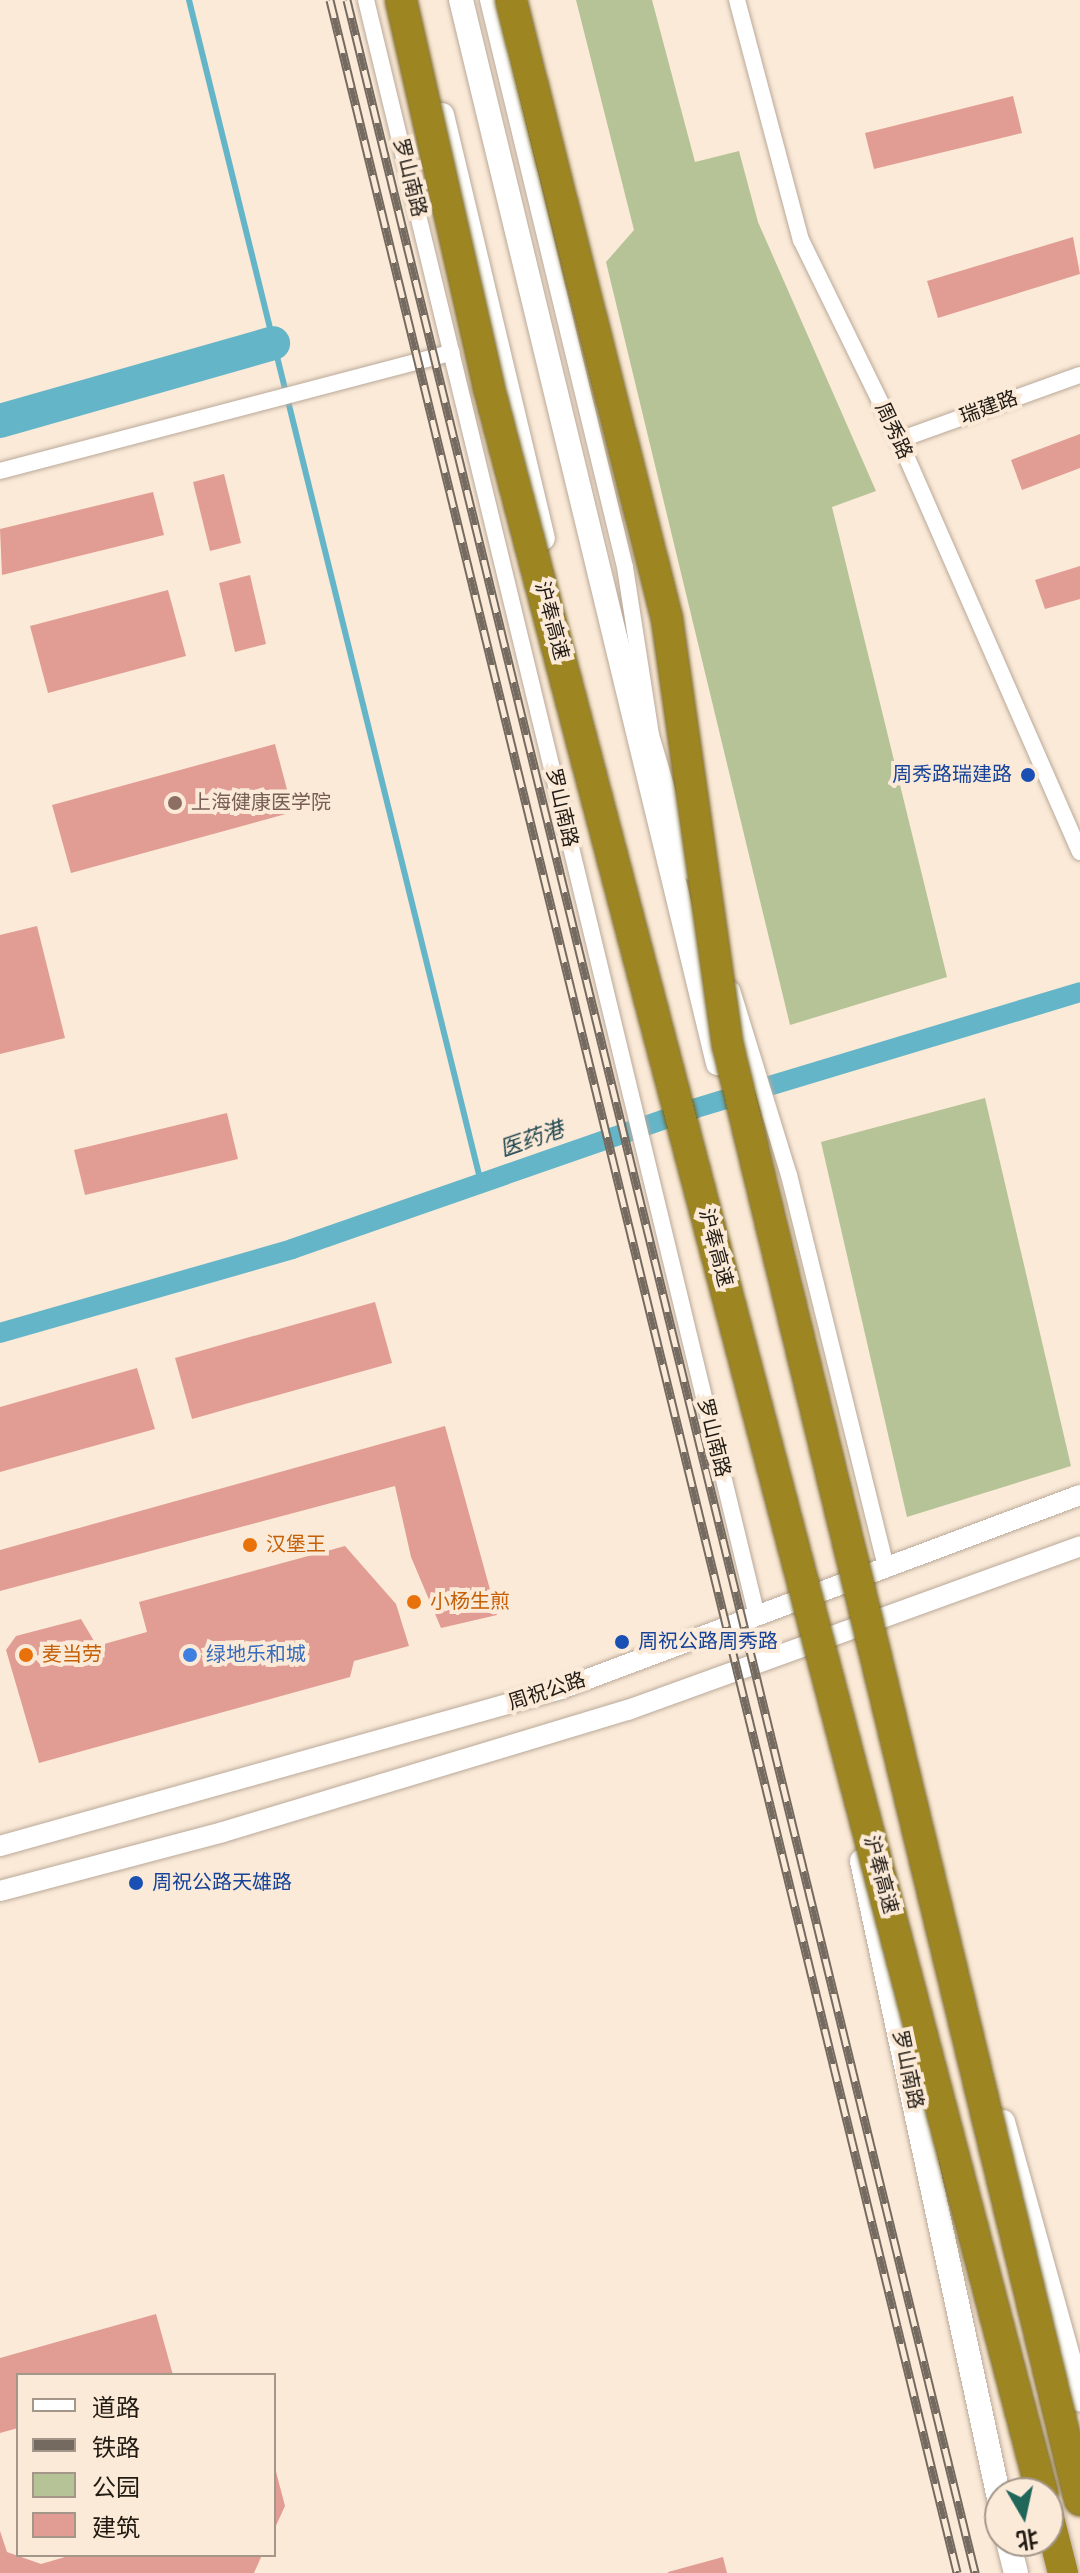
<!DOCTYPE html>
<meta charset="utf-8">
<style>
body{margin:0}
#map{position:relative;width:1080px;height:2573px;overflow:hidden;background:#fbead8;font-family:"Varela Round","Noto Sans SC",sans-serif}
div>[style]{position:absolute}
.green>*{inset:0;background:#b5c396}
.stream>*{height:6px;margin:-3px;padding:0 3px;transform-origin:3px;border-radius:3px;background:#65b5c9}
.canal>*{height:20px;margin:-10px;padding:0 10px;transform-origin:10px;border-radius:10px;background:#65b5c9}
.river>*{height:34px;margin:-17px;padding:0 17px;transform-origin:17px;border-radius:17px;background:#65b5c9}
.building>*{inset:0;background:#e19d94}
.roads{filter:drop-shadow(0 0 2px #baa999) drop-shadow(0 0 2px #baa999)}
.minor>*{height:16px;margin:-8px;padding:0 8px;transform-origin:8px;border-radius:8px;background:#fff}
.tertiary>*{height:20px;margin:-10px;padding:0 10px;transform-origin:10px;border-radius:10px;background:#fff}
.secondary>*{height:24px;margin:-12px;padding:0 12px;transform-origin:12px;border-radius:12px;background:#fff}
.motorway>*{height:30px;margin:-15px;padding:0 15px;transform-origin:15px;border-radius:15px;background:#9d8522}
.rail>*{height:9px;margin-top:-4.5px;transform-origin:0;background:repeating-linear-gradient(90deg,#fbead8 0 18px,#746a5f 0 36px);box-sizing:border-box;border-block:2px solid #746a5f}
.bridges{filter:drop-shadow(0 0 2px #72601d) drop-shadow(0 0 2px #72601d)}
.motorway-bridge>*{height:30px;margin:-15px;padding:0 15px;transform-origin:15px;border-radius:15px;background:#9d8522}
.dots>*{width:22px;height:22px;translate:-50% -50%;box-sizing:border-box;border:4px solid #fbead8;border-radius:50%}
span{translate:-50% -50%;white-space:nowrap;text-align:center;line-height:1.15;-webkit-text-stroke:8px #fbead8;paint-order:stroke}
.street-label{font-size:20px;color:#211b14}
.transit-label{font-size:20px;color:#164399}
.right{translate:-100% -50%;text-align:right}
.left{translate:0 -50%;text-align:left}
.education-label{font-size:20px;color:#785e54}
.food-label{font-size:20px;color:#c56008}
.shop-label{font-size:20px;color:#366cbe}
.water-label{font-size:22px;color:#21464f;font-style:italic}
.legend{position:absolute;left:16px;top:2373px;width:260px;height:184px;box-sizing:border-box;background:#fbead8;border:2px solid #a4978a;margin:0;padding:10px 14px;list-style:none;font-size:24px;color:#211b14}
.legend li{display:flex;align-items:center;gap:16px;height:40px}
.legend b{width:40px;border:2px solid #a4978a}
.north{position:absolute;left:984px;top:2477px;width:80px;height:80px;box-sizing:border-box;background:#fbead8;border:2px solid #a4978a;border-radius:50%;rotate:171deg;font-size:22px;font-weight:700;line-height:32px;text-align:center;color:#211b14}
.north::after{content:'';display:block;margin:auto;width:28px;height:36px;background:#206659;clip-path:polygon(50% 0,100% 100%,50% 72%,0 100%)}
</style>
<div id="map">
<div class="green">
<div style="clip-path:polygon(576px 0,652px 0,695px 162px,739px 151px,758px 222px,876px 491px,832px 507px,947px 977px,790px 1025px,606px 262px,634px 230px)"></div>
<div style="clip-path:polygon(985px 1098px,1071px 1466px,907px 1517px,821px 1142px)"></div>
</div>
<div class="stream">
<div style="left:189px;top:0;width:1219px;rotate:76.13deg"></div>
</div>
<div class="canal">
<div style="left:0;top:1333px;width:304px;rotate:-16deg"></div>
<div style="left:292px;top:1249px;width:425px;rotate:-19.2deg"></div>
<div style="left:693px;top:1109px;width:404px;rotate:-16.8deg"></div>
</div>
<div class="river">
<div style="left:0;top:421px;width:284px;rotate:-15.9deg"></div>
</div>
<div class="building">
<div style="clip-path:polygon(1013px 96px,1022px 133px,874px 169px,865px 133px)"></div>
<div style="clip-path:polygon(1073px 237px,1080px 274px,938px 318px,927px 281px)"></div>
<div style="clip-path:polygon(1080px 434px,1080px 468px,1022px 490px,1011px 460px)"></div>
<div style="clip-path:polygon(224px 474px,241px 543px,210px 551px,193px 482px)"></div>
<div style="clip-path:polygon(153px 492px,164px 535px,2px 575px,0 529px)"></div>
<div style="clip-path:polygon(1080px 566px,1080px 599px,1045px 609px,1035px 580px)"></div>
<div style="clip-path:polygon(250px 575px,266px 644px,235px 652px,219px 583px)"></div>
<div style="clip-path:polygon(168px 590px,186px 656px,48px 693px,30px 626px)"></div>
<div style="clip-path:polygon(275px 744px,293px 812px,71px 873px,52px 805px)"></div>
<div style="clip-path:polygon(37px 926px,65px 1038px,0 1054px,0 935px)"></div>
<div style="clip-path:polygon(227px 1113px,238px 1159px,85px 1195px,74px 1150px)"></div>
<div style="clip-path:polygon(375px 1302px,392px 1363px,192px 1419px,175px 1358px)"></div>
<div style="clip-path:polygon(137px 1368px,155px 1429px,0 1472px,0 1407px)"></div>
<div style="clip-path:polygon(445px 1426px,497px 1615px,441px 1628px,411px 1557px,395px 1486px,0 1591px,0 1550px)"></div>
<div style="clip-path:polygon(345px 1546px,396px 1604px,409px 1646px,354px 1661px,350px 1677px,39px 1763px,6px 1650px,16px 1636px,81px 1619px,97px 1646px,147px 1632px,139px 1602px)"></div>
<div style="clip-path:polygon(156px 2314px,173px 2375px,18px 2375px,18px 2428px,0 2433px,0 2358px)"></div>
<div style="clip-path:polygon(274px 2464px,285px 2506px,274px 2530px)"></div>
<div style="clip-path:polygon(0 2531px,7px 2552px,41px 2564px,72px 2555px,262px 2555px,254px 2573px,0 2573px)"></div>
<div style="clip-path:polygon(723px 2557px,727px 2573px,668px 2573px,668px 2572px)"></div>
</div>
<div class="roads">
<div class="minor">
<div style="left:366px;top:0;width:1663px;rotate:76.4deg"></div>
<div style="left:488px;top:0;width:583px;rotate:76.42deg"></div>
<div style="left:625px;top:567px;width:170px;rotate:81.2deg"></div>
<div style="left:651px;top:735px;width:144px;rotate:73.5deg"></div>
<div style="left:737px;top:0;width:248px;rotate:75.1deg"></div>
<div style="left:801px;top:240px;width:223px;rotate:63.9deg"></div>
<div style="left:899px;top:440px;width:450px;rotate:66.3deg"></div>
<div style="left:899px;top:440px;width:192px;rotate:-19.8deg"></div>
<div style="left:0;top:471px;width:467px;rotate:-14.7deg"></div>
<div style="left:732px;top:990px;width:194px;rotate:72.9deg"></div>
<div style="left:789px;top:1175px;width:405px;rotate:76.1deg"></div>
</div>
<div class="tertiary">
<div style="left:0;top:1846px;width:583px;rotate:-15.63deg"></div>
<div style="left:561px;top:1689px;width:554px;rotate:-20.5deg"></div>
<div style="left:0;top:1891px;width:231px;rotate:-14.8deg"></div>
<div style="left:223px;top:1832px;width:423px;rotate:-16.8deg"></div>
<div style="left:628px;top:1710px;width:481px;rotate:-19.9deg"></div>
</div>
<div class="secondary">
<div style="left:461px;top:0;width:1094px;rotate:76.41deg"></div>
<div style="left:442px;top:115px;width:435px;rotate:76.6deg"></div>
<div style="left:862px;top:1861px;width:657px;rotate:77.87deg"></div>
<div style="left:1003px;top:2122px;width:288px;rotate:74.5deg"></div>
<div style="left:1008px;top:2541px;width:33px;rotate:76deg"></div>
</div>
<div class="motorway">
<div style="left:1048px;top:2514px;width:61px;rotate:75.7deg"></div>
</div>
</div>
<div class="rail">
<div style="left:330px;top:0;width:2648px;rotate:76.3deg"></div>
<div style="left:347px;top:0;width:2649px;rotate:76.28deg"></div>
</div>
<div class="bridges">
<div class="motorway-bridge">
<div style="left:401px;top:0;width:394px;rotate:77.2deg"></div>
<div style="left:488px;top:384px;width:2181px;rotate:75.28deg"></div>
<div style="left:511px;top:0;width:638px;rotate:75.85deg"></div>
<div style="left:667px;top:619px;width:431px;rotate:81.9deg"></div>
<div style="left:728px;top:1046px;width:1496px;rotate:76.39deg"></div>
</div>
</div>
<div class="dots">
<div style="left:1028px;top:775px;background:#1a4fb4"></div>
<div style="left:175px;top:803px;background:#8d6e63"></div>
<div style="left:250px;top:1545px;background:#e8710a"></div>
<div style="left:414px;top:1602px;background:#e8710a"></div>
<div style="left:622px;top:1642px;background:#1a4fb4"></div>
<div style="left:26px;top:1655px;background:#e8710a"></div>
<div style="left:190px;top:1655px;background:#3f7fe0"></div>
<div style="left:136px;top:1883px;background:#1a4fb4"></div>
</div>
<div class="street-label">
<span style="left:409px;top:178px;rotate:76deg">罗山南路</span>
<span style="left:989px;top:408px;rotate:-20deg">瑞建路</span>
<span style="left:893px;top:431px;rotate:65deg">周秀路</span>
<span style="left:551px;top:621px;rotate:75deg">沪奉高速</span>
<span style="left:561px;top:808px;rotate:77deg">罗山南路</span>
<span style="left:715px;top:1248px;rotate:75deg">沪奉高速</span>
<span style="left:713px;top:1438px;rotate:76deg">罗山南路</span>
<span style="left:547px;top:1692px;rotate:-18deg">周祝公路</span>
<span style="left:880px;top:1875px;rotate:75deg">沪奉高速</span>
<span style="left:907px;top:2070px;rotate:78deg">罗山南路</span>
</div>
<div class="transit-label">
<span class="right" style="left:1012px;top:775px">周秀路瑞建路</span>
<span class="left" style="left:638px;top:1642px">周祝公路周秀路</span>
<span class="left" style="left:152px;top:1883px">周祝公路天雄路</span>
</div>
<div class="education-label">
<span class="left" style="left:191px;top:803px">上海健康医学院</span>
</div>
<div class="food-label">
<span class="left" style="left:266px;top:1545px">汉堡王</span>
<span class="left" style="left:430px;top:1602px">小杨生煎</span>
<span class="left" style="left:42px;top:1655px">麦当劳</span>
</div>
<div class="shop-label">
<span class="left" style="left:206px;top:1655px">绿地乐和城</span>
</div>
<div class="water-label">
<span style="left:532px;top:1140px;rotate:-19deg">医药港</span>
</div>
<ul class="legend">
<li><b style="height:10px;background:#fff"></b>道路</li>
<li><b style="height:10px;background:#746a5f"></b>铁路</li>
<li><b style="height:22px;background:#b5c396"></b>公园</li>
<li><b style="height:22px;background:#e19d94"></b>建筑</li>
</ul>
<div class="north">北</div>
</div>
